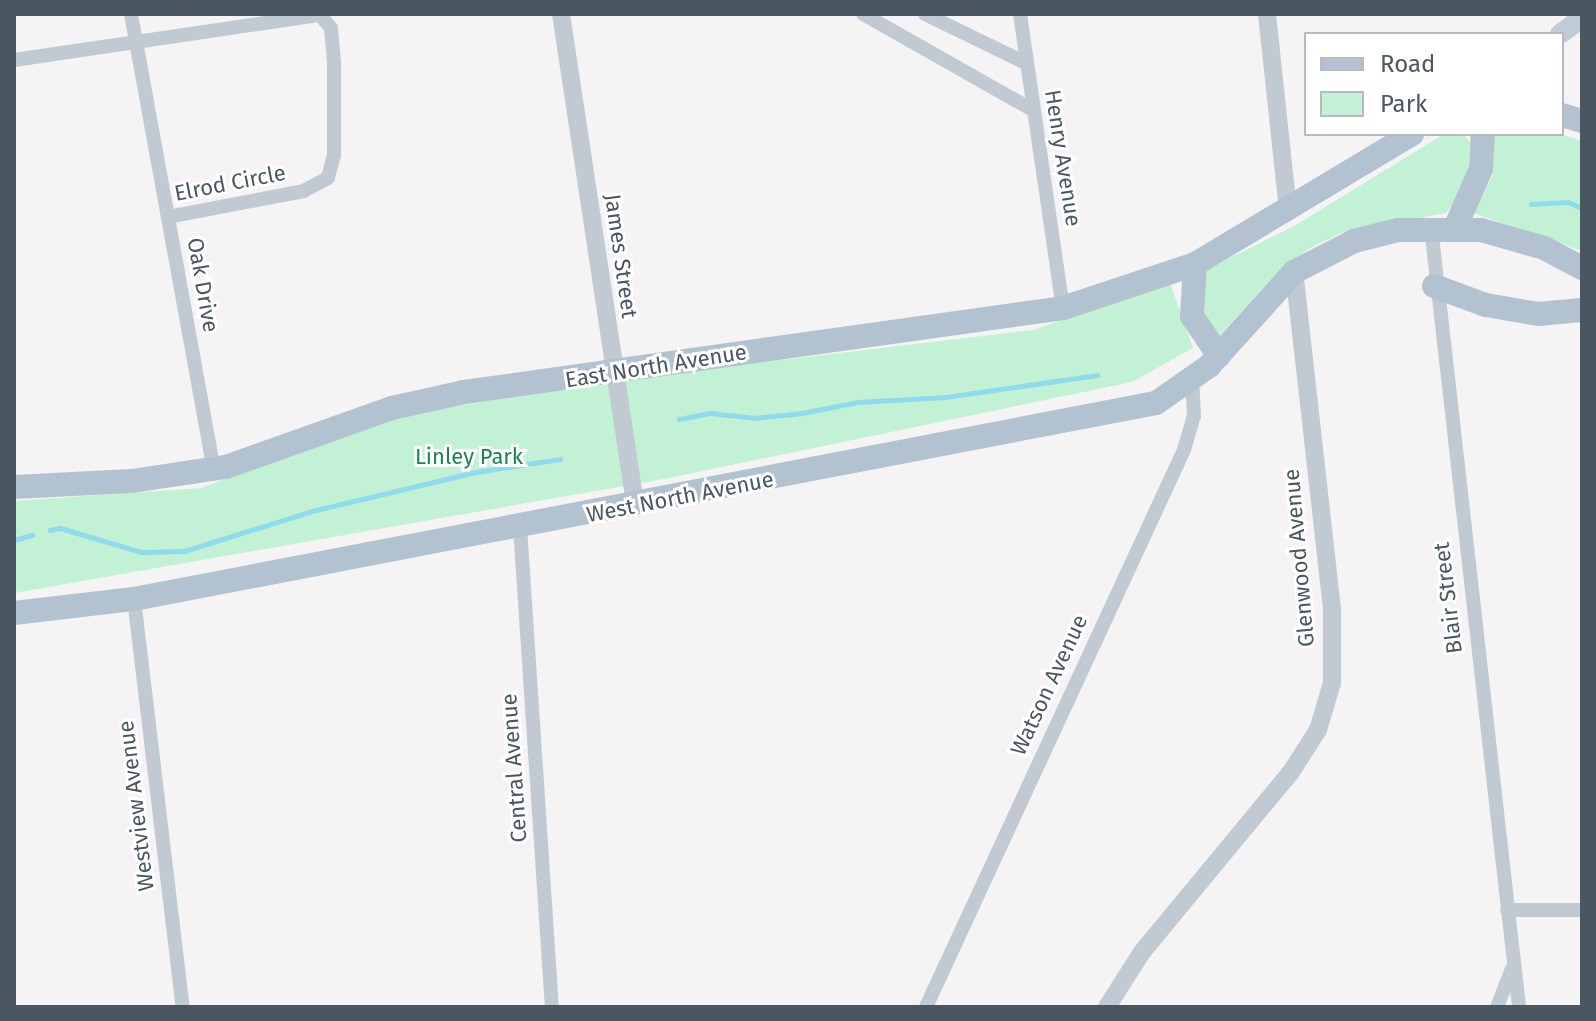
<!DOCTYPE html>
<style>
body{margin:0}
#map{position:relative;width:1596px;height:1021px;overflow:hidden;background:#f5f3f3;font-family:"Fira Sans",sans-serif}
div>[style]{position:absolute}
.green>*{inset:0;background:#c3f1d5}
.stream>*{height:5px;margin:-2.5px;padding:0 2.5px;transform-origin:2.5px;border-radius:2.5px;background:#90daee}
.minor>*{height:14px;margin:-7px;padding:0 7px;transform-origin:7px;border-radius:7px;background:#c1cad2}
.tertiary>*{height:18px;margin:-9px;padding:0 9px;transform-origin:9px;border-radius:9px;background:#c1cad2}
.secondary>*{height:20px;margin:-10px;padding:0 10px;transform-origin:10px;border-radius:10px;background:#c1cbd6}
.primary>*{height:24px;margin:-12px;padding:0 12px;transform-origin:12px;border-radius:12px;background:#b3c2d1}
span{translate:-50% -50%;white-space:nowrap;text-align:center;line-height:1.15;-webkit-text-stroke:6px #fff;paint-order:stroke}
.street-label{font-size:22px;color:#4a5661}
.park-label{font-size:22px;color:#17864f}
.frame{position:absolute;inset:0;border:16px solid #4a5661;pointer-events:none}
.legend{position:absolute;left:1304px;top:32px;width:260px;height:104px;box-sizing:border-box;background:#fff;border:2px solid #b7bbc0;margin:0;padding:10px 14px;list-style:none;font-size:24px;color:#4a5661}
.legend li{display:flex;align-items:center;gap:16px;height:40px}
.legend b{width:40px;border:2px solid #b7bbc0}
</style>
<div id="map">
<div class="green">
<div style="clip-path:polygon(1444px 134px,1463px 134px,1470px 142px,1469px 166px,1460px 196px,1446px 213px,1343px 232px,1312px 247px,1282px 268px,1218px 337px,1205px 321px,1204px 271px,1296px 225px)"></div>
<div style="clip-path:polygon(1494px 134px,1560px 134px,1582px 141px,1582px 251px,1473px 213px,1493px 175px)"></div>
<div style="clip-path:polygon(1170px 283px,1193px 348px,1132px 382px,664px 479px,14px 593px,14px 501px,201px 488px,399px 415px,647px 376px,1033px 330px)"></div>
</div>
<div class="stream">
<div style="left:1531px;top:204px;width:37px;rotate:-3deg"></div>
<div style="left:1568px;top:202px;width:15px;rotate:23deg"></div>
<div style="left:679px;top:419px;width:33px;rotate:-11deg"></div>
<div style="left:711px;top:413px;width:44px;rotate:6.5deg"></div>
<div style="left:755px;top:418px;width:47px;rotate:-6.1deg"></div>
<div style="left:802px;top:413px;width:57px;rotate:-11.1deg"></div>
<div style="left:858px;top:402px;width:88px;rotate:-3.3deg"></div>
<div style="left:946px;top:397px;width:153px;rotate:-8.3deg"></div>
<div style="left:50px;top:530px;width:10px;rotate:-11deg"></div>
<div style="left:60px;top:528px;width:84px;rotate:16.5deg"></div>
<div style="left:141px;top:552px;width:43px;rotate:-1.3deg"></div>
<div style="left:184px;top:551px;width:138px;rotate:-17.3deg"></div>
<div style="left:316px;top:510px;width:164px;rotate:-13.4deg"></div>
<div style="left:476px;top:472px;width:85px;rotate:-8.8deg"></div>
<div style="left:14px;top:540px;width:19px;rotate:-16deg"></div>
</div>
<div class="minor">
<div style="left:131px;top:14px;width:463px;rotate:79.7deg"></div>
<div style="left:863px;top:14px;width:195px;rotate:29.5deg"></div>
<div style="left:925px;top:14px;width:112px;rotate:25.9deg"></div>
<div style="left:1020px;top:14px;width:297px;rotate:81.7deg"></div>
<div style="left:14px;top:60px;width:309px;rotate:-8.4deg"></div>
<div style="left:320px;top:15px;width:17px;rotate:50deg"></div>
<div style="left:331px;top:28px;width:34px;rotate:85deg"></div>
<div style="left:334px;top:62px;width:93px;rotate:90deg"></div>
<div style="left:334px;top:155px;width:24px;rotate:105deg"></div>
<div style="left:328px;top:178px;width:27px;rotate:152deg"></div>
<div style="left:304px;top:191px;width:138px;rotate:169.2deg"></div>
<div style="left:1431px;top:227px;width:785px;rotate:83.56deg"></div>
<div style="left:520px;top:527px;width:481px;rotate:86.2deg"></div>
<div style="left:134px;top:599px;width:411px;rotate:83.2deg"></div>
<div style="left:1507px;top:910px;width:75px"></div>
<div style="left:926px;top:1007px;width:614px;rotate:-65.15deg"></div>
<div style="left:1184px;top:450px;width:35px;rotate:-74deg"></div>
<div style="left:1194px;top:416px;width:38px;rotate:-93deg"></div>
<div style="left:1497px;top:1007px;width:41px;rotate:-68.5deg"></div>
</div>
<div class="tertiary">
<div style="left:561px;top:14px;width:496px;rotate:81.4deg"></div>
<div style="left:1267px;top:14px;width:199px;rotate:83.9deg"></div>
<div style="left:1107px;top:1007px;width:65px;rotate:-57.5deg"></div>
<div style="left:1142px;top:952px;width:234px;rotate:-50.4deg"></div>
<div style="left:1291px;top:772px;width:50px;rotate:-57.3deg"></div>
<div style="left:1318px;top:730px;width:49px;rotate:-73.4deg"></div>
<div style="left:1332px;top:683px;width:74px;rotate:-90deg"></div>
<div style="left:1332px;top:609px;width:339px;rotate:-96.4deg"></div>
</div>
<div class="secondary">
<div style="left:1560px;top:34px;width:27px;rotate:-36deg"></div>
</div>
<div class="primary">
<div style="left:1562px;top:115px;width:21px;rotate:17deg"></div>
<div style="left:1455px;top:228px;width:64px;rotate:-66.2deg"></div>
<div style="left:1481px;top:169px;width:35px;rotate:-87deg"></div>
<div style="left:1195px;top:264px;width:52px;rotate:93.3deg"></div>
<div style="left:1192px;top:316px;width:48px;rotate:56deg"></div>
<div style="left:1434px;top:286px;width:55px;rotate:20.1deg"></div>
<div style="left:1486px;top:305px;width:53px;rotate:9.8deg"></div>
<div style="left:1538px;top:314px;width:44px;rotate:-5.2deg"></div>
<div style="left:14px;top:487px;width:118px;rotate:-2.9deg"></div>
<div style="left:132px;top:481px;width:95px;rotate:-8.5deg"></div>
<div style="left:226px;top:467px;width:176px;rotate:-19.6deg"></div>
<div style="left:392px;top:408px;width:74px;rotate:-12.5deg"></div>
<div style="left:464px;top:392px;width:605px;rotate:-7.98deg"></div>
<div style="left:1063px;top:308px;width:139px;rotate:-18.4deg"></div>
<div style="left:1195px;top:264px;width:253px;rotate:-30.9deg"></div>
<div style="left:14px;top:613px;width:121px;rotate:-6.7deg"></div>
<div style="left:134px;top:599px;width:1041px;rotate:-10.86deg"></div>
<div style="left:1156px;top:403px;width:65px;rotate:-34.9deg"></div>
<div style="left:1209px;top:366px;width:127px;rotate:-47.9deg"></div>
<div style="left:1294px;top:272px;width:68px;rotate:-27.3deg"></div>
<div style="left:1354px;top:241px;width:45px;rotate:-14deg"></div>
<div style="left:1398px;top:230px;width:83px"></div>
<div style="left:1481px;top:230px;width:66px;rotate:15.9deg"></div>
<div style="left:1544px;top:248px;width:43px;rotate:27.8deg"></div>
</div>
<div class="street-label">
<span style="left:1063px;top:158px;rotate:81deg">Henry Avenue</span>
<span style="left:230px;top:183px;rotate:-11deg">Elrod Circle</span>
<span style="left:621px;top:256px;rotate:82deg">James Street</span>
<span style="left:203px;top:285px;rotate:80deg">Oak Drive</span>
<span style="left:656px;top:366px;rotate:-9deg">East North Avenue</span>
<span style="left:680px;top:497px;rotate:-11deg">West North Avenue</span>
<span style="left:1299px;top:558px;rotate:-95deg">Glenwood Avenue</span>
<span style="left:1448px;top:598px;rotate:-97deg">Blair Street</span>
<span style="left:1049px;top:685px;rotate:-65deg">Watson Avenue</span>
<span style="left:514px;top:768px;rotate:-94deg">Central Avenue</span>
<span style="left:136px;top:806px;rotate:-97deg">Westview Avenue</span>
</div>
<div class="park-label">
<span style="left:469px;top:457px">Linley Park</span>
</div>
<div class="frame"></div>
<ul class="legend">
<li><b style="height:10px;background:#b3c2d1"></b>Road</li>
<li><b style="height:22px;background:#c3f1d5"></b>Park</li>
</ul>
</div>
